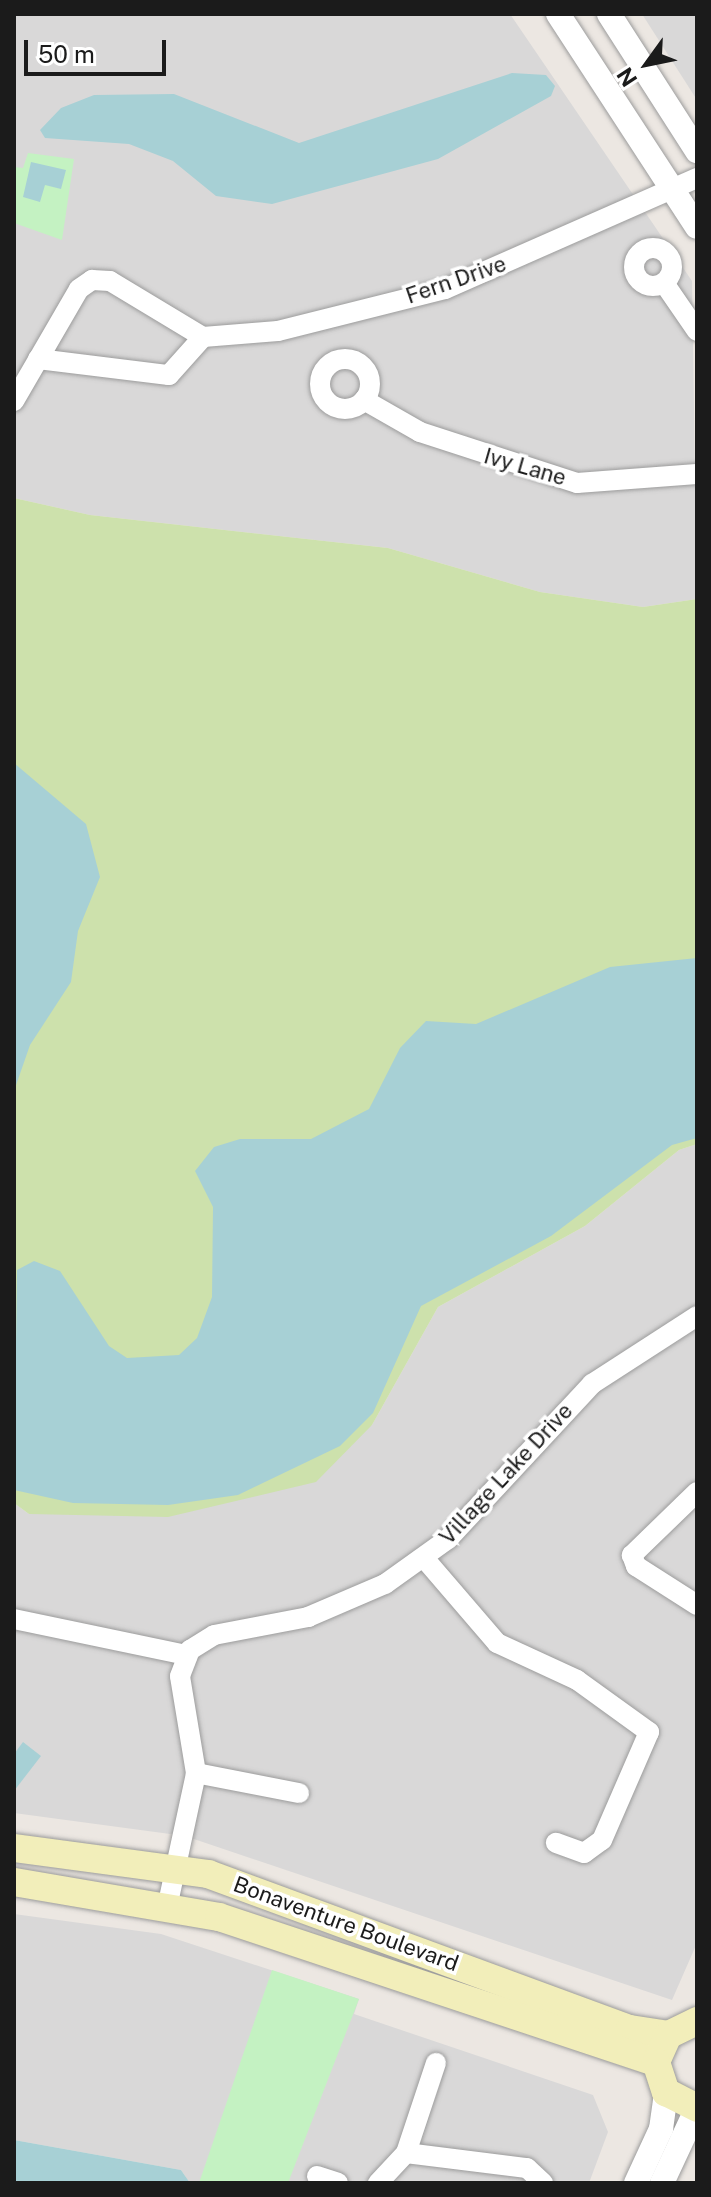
<!DOCTYPE html>
<style>
body{margin:0}
#map{position:relative;width:711px;height:2197px;overflow:hidden;background:#ece7e2;font-family:"Public Sans",sans-serif}
div>[style]{position:absolute}
.residential>*{inset:0;background:#d9d8d8}
.grass>*{inset:0;background:#cde1ac}
.park>*{inset:0;background:#c4f2c2}
.water>*{inset:0;background:#a7d0d5}
.roads{filter:drop-shadow(0 0 2px #9c9c9c) drop-shadow(0 0 2px #9c9c9c)}
.minor>*{height:20px;margin:-10px;padding:0 10px;transform-origin:10px;border-radius:10px;background:#fff}
.minor>.ring{margin:-10px;padding:0;box-sizing:content-box;background:none;border:20px solid #fff;border-radius:50%}
.tertiary>*{height:24px;margin:-12px;padding:0 12px;transform-origin:12px;border-radius:12px;background:#fff}
.secondary>*{height:28px;margin:-14px;padding:0 14px;transform-origin:14px;border-radius:14px;background:#f2eeba}
span{translate:-50% -50%;white-space:nowrap;text-align:center;line-height:1.15;-webkit-text-stroke:7px #fff;paint-order:stroke}
.street-label{font-size:22px;color:#1b1b1b}
.frame{position:absolute;inset:0;border:16px solid #1b1b1b;pointer-events:none}
.north{position:absolute;left:607px;top:24px;width:80px;height:80px;-webkit-text-stroke:6px #fff;paint-order:stroke;rotate:237deg;font-size:22px;font-weight:700;line-height:32px;text-align:center;color:#1b1b1b}
.north::after{content:'';display:block;margin:auto;width:28px;height:36px;background:#1b1b1b;clip-path:polygon(50% 0,100% 100%,50% 72%,0 100%)}
.scale{position:absolute;left:24px;top:40px;width:142px;height:36px;box-sizing:border-box;border:4px solid #1b1b1b;border-top:0;padding-left:10px;font-size:24px;line-height:28px;white-space:nowrap;color:#1b1b1b;-webkit-text-stroke:6px #fff;paint-order:stroke}
</style>
<div id="map">
<div class="residential">
<div style="clip-path:polygon(14px 14px,510px 14px,692px 281px,697px 599px,643px 607px,540px 592px,388px 548px,90px 515px,14px 498px)"></div>
<div style="clip-path:polygon(642px 14px,697px 14px,697px 100px)"></div>
<div style="clip-path:polygon(697px 1144px,697px 1943px,672px 2000px,185px 1836px,14px 1813px,14px 1503px,29px 1514px,372px 1425px,438px 1307px,585px 1226px,679px 1150px)"></div>
<div style="clip-path:polygon(14px 1914px,161px 1934px,359px 1999px,354px 2014px,593px 2095px,608px 2132px,589px 2183px,190px 2183px,181px 2170px,14px 2140px)"></div>
</div>
<div class="grass">
<div style="clip-path:polygon(14px 498px,90px 515px,388px 548px,540px 592px,643px 607px,697px 599px,697px 1144px,679px 1150px,585px 1226px,438px 1307px,372px 1425px,316px 1482px,168px 1517px,29px 1514px,14px 1503px)"></div>
</div>
<div class="park">
<div style="clip-path:polygon(28px 153px,74px 159px,62px 240px,14px 223px,14px 167px,23px 168px)"></div>
<div style="clip-path:polygon(272px 1970px,359px 1999px,288px 2183px,199px 2183px)"></div>
</div>
<div class="water">
<div style="clip-path:polygon(512px 73px,546px 75px,555px 86px,551px 96px,438px 159px,272px 204px,216px 196px,173px 161px,129px 144px,45px 138px,40px 130px,61px 108px,94px 95px,174px 94px,299px 143px)"></div>
<div style="clip-path:polygon(31px 162px,66px 170px,61px 189px,45px 185px,40px 202px,23px 197px)"></div>
<div style="clip-path:polygon(14px 763px,86px 824px,100px 877px,78px 931px,71px 982px,30px 1045px,14px 1091px)"></div>
<div style="clip-path:polygon(697px 958px,697px 1138px,672px 1145px,551px 1236px,421px 1306px,373px 1413px,340px 1446px,238px 1495px,168px 1505px,73px 1503px,14px 1490px,17px 1270px,34px 1261px,60px 1271px,109px 1346px,127px 1358px,179px 1355px,197px 1338px,212px 1297px,213px 1207px,195px 1171px,214px 1147px,240px 1139px,311px 1139px,369px 1109px,400px 1048px,426px 1021px,476px 1024px,610px 967px)"></div>
<div style="clip-path:polygon(23px 1742px,41px 1756px,14px 1791px,14px 1754px)"></div>
<div style="clip-path:polygon(14px 2140px,181px 2170px,190px 2183px,14px 2183px)"></div>
</div>
<div class="roads">
<div class="minor">
<div class="ring" style="left:634px;top:248px;width:18px;height:18px"></div>
<div style="left:664px;top:283px;width:58px;rotate:55.5deg"></div>
<div style="left:38px;top:359px;width:132px;rotate:7deg"></div>
<div style="left:169px;top:375px;width:51px;rotate:-48.2deg"></div>
<div class="ring" style="left:320px;top:359px;width:30px;height:30px"></div>
<div style="left:364px;top:400px;width:64px;rotate:29.7deg"></div>
<div style="left:420px;top:432px;width:165px;rotate:18deg"></div>
<div style="left:577px;top:483px;width:120px;rotate:-4.3deg"></div>
<div style="left:14px;top:401px;width:129px;rotate:-59.9deg"></div>
<div style="left:79px;top:289px;width:16px;rotate:-35deg"></div>
<div style="left:92px;top:280px;width:18px;rotate:3deg"></div>
<div style="left:110px;top:281px;width:109px;rotate:31.1deg"></div>
<div style="left:203px;top:337px;width:75px;rotate:-4.6deg"></div>
<div style="left:278px;top:331px;width:172px;rotate:-14.1deg"></div>
<div style="left:445px;top:289px;width:275px;rotate:-23.8deg"></div>
<div style="left:697px;top:1492px;width:91px;rotate:135.9deg"></div>
<div style="left:632px;top:1555px;width:12px;rotate:70deg"></div>
<div style="left:636px;top:1566px;width:72px;rotate:32.6deg"></div>
<div style="left:424px;top:1558px;width:112px;rotate:49.3deg"></div>
<div style="left:497px;top:1643px;width:88px;rotate:24.8deg"></div>
<div style="left:577px;top:1680px;width:89px;rotate:35.8deg"></div>
<div style="left:649px;top:1732px;width:118px;rotate:113.5deg"></div>
<div style="left:602px;top:1840px;width:22px;rotate:144deg"></div>
<div style="left:584px;top:1853px;width:30px;rotate:-160deg"></div>
<div style="left:14px;top:1619px;width:177px;rotate:11.8deg"></div>
<div style="left:196px;top:1773px;width:105px;rotate:11deg"></div>
<div style="left:168px;top:1903px;width:133px;rotate:-77.8deg"></div>
<div style="left:196px;top:1773px;width:98px;rotate:-99.4deg"></div>
<div style="left:180px;top:1676px;width:28px;rotate:-69deg"></div>
<div style="left:190px;top:1650px;width:28px;rotate:-32deg"></div>
<div style="left:214px;top:1635px;width:96px;rotate:-10.8deg"></div>
<div style="left:308px;top:1617px;width:84px;rotate:-23.2deg"></div>
<div style="left:385px;top:1584px;width:77px;rotate:-35.5deg"></div>
<div style="left:448px;top:1539px;width:212px;rotate:-47.1deg"></div>
<div style="left:592px;top:1384px;width:125px;rotate:-32.9deg"></div>
<div style="left:406px;top:2153px;width:122px;rotate:7.1deg"></div>
<div style="left:527px;top:2168px;width:22px;rotate:43deg"></div>
<div style="left:317px;top:2176px;width:22px;rotate:18deg"></div>
<div style="left:378px;top:2183px;width:41px;rotate:-47deg"></div>
<div style="left:406px;top:2153px;width:95px;rotate:-71.6deg"></div>
</div>
<div class="tertiary">
<div style="left:558px;top:14px;width:254px;rotate:56.9deg"></div>
<div style="left:609px;top:14px;width:163px;rotate:57.3deg"></div>
<div style="left:636px;top:2183px;width:60px;rotate:-65.2deg"></div>
<div style="left:661px;top:2129px;width:37px;rotate:-82deg"></div>
<div style="left:662px;top:2183px;width:83px;rotate:-65deg"></div>
</div>
<div class="secondary">
<div style="left:14px;top:1848px;width:196px;rotate:7.6deg"></div>
<div style="left:208px;top:1874px;width:450px;rotate:20.2deg"></div>
<div style="left:630px;top:2029px;width:38px;rotate:9deg"></div>
<div style="left:14px;top:1882px;width:208px;rotate:9.7deg"></div>
<div style="left:219px;top:1917px;width:460px;rotate:18.4deg"></div>
<div style="left:697px;top:2021px;width:32px;rotate:154deg"></div>
<div style="left:668px;top:2035px;width:30px;rotate:114deg"></div>
<div style="left:656px;top:2062px;width:32px;rotate:72deg"></div>
<div style="left:666px;top:2092px;width:35px;rotate:27deg"></div>
</div>
</div>
<div class="street-label">
<span style="left:456px;top:280px;rotate:-19deg">Fern Drive</span>
<span style="left:525px;top:467px;rotate:16deg">Ivy Lane</span>
<span style="left:506px;top:1474px;rotate:-47deg">Village Lake Drive</span>
<span style="left:346px;top:1924px;rotate:20deg">Bonaventure Boulevard</span>
</div>
<div class="frame"></div>
<div class="north">N</div>
<div class="scale">50 m</div>
</div>
